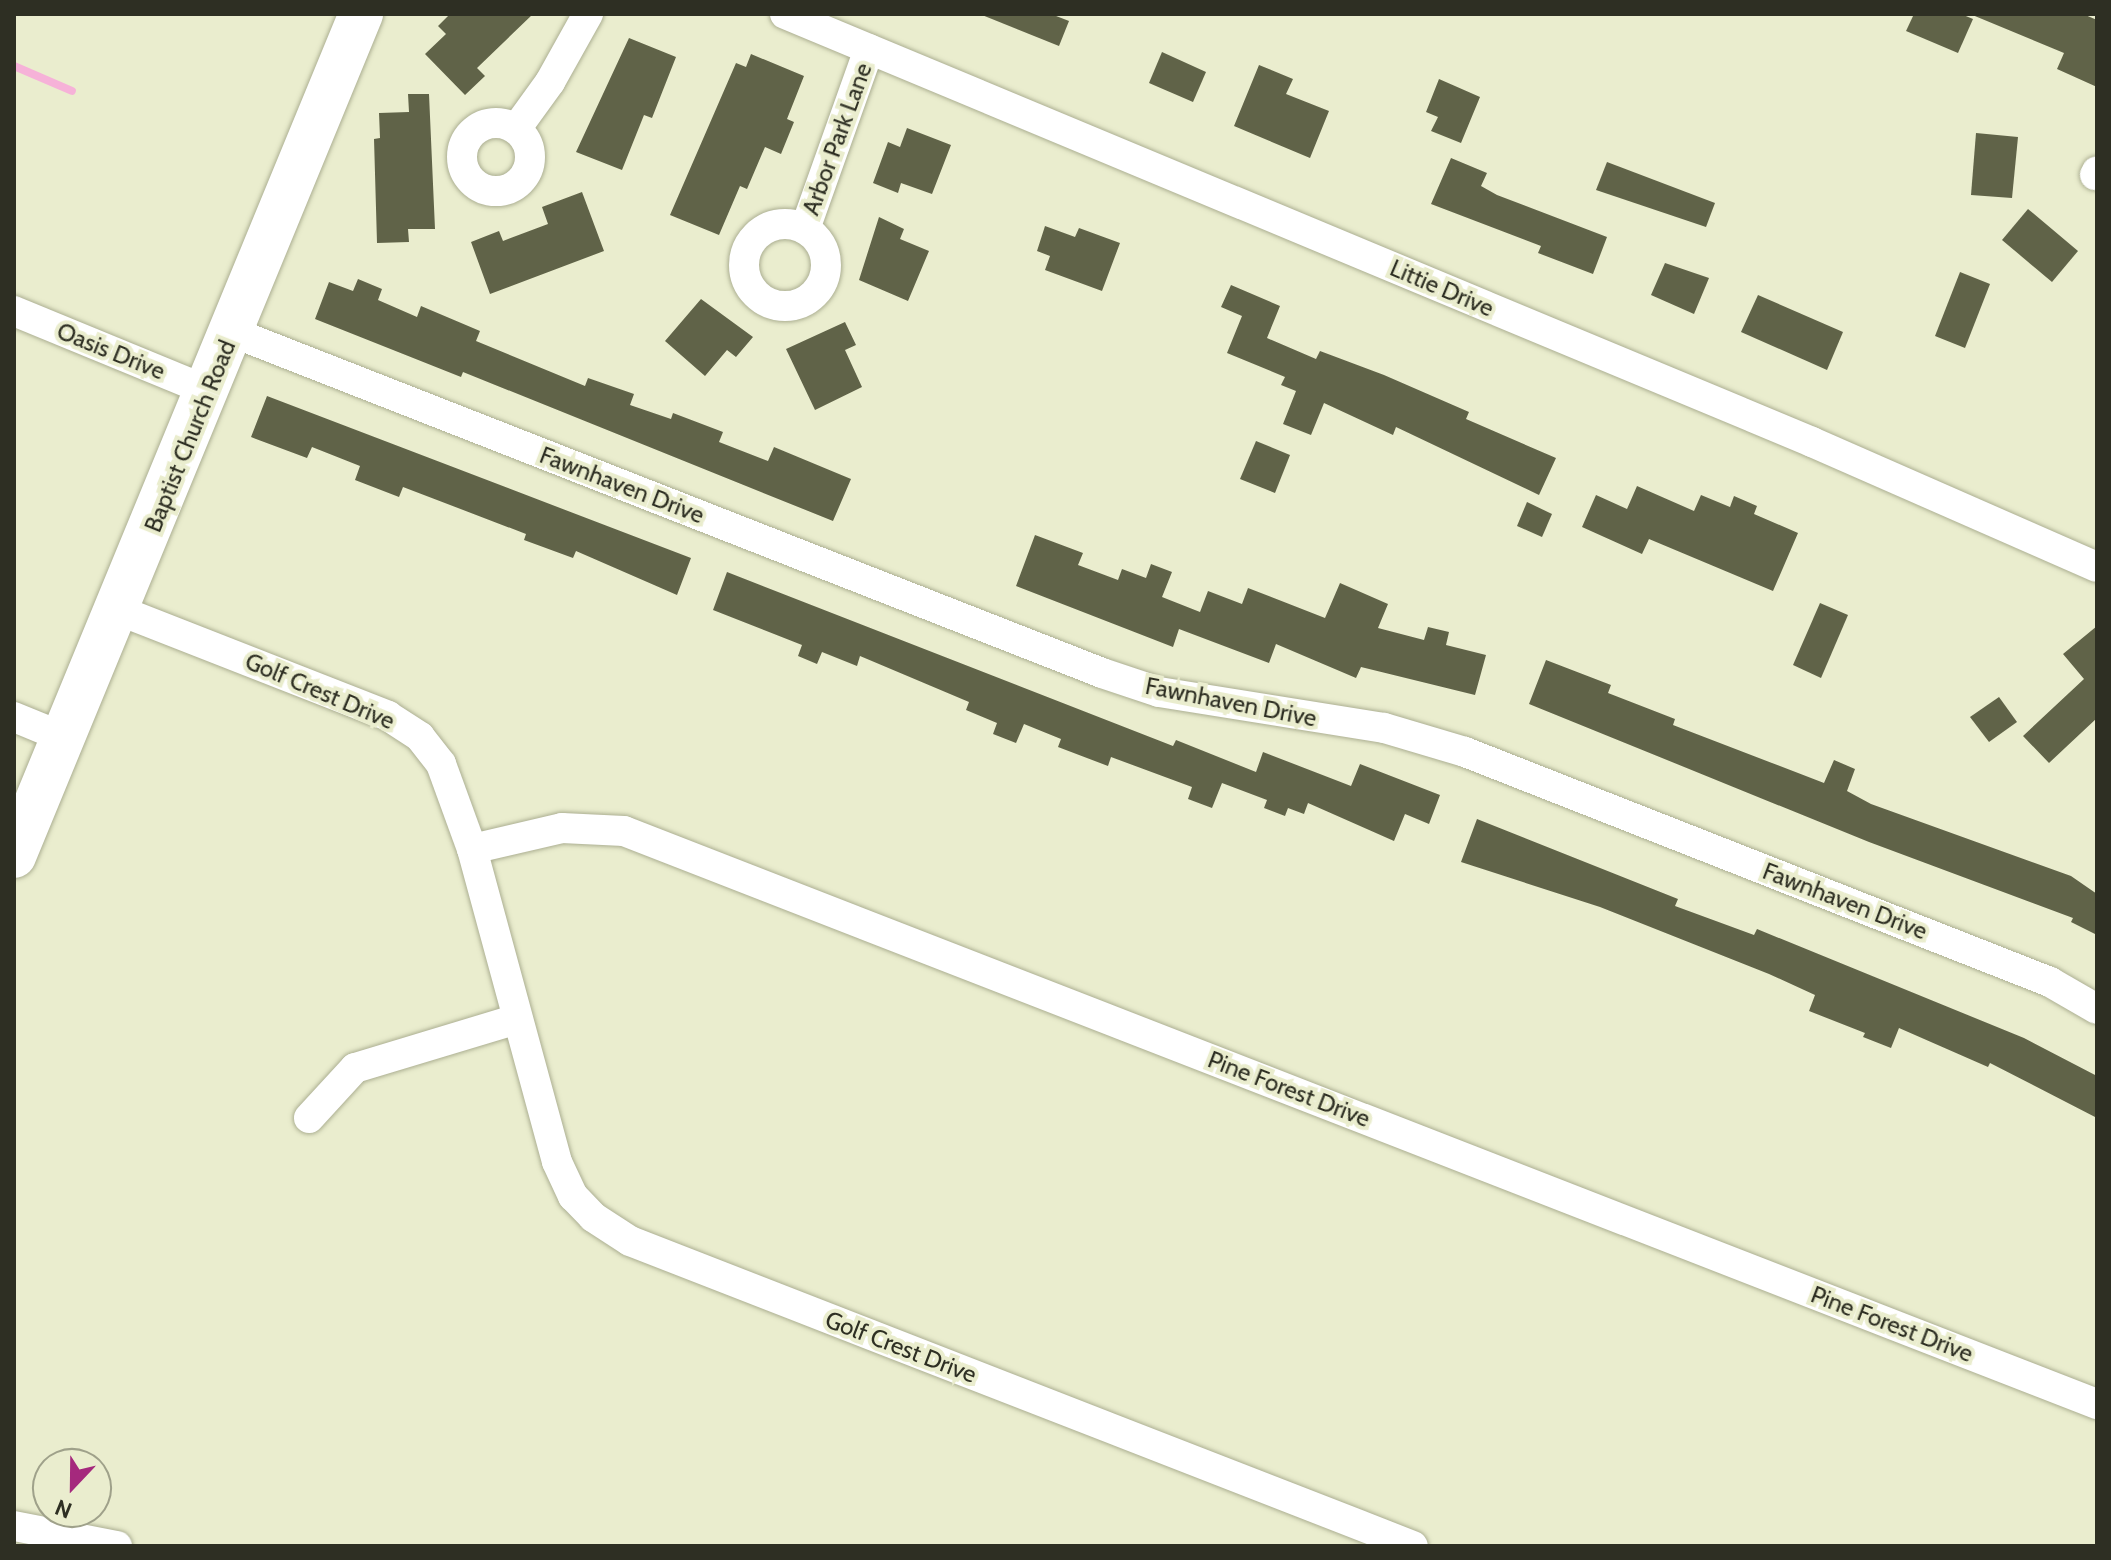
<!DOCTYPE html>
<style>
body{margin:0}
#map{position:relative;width:2111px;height:1560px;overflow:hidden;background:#eaedce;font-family:Cabin,sans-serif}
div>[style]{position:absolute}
.stream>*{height:8px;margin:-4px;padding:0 4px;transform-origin:4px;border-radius:4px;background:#f6b2d8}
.building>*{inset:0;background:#606348}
.roads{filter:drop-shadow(0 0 2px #acaf92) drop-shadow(0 0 2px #acaf92)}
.street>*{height:30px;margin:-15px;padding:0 15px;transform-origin:15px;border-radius:15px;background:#fff}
.street>.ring{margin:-15px;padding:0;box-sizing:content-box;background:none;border:30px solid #fff;border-radius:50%}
.secondary>*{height:44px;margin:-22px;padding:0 22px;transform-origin:22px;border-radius:22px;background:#fff}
span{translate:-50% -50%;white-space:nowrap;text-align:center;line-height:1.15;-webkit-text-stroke:8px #eaedce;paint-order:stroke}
.street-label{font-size:24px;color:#2e2f23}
.frame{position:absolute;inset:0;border:16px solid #2e2f23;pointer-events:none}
.north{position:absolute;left:32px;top:1448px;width:80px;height:80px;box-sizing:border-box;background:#eaedce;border:2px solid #9fa18a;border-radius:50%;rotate:202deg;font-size:22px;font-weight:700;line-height:32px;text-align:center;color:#2e2f23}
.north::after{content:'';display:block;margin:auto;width:28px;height:36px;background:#a5297d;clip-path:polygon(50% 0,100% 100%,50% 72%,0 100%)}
</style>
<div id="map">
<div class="stream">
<div style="left:14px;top:66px;width:63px;rotate:23.3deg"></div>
</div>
<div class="building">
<div style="clip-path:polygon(450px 14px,533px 14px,477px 68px,485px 76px,465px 95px,425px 54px,446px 34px,438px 26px)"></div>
<div style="clip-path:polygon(1051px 14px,1069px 21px,1059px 46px,982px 15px)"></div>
<div style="clip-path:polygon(1914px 14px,1961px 14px,1973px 19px,1958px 53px,1906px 31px)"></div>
<div style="clip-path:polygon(1970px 14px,2083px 14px,2097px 20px,2097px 87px,2057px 69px,2064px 53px)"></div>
<div style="clip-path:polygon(629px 38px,676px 57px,652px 118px,644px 115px,622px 170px,576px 152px)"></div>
<div style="clip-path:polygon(1162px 52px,1206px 72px,1193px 102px,1149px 83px)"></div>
<div style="clip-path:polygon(751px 54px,804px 76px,787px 119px,794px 122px,781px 154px,765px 147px,747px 189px,740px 186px,719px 235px,670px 215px,736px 63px,746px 67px)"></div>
<div style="clip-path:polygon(1259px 65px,1293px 79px,1286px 94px,1329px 111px,1310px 158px,1234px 126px)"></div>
<div style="clip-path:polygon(1439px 79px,1480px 97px,1461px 143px,1431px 131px,1438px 117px,1426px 112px)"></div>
<div style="clip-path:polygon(408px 94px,429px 94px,435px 229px,408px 229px,409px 242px,377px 243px,374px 139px,380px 138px,379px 113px,409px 112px)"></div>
<div style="clip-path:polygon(907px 128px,951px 145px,932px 194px,901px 183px,898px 193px,873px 183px,888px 142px,900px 147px)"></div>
<div style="clip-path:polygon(1976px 133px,2018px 137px,2012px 198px,1971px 195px)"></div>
<div style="clip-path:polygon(1451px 158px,1487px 173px,1481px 186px,1497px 195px,1607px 237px,1593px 274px,1538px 253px,1541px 246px,1431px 204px)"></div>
<div style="clip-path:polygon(1607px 162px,1715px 203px,1706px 227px,1596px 190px)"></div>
<div style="clip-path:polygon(582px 192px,604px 251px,490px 294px,471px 242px,499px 231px,503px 241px,548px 224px,542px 207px)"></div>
<div style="clip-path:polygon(2028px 209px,2078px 251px,2052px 282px,2002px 240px)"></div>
<div style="clip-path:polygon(879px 217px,904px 229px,900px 239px,929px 251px,908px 301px,859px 280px)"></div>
<div style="clip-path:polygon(1045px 226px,1075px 237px,1079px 228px,1120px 243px,1102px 291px,1045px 270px,1050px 256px,1037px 251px)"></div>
<div style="clip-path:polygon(1665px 263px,1709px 278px,1694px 314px,1651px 295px)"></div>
<div style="clip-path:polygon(1960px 272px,1990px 284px,1965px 348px,1935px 336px)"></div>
<div style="clip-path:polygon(358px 279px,382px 289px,378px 300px,417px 317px,421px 306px,480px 331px,476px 341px,585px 386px,588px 378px,634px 394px,630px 405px,671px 419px,673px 413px,723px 432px,719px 442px,768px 461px,774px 447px,851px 479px,833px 521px,463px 372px,461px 377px,315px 319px,329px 282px,353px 291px)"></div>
<div style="clip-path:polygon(1231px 285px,1280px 306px,1267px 338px,1316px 359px,1320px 351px,1384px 375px,1469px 412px,1466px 419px,1556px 458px,1539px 495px,1396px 427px,1393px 435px,1324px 403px,1311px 435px,1283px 424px,1296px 391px,1281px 385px,1285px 377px,1227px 353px,1242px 316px,1221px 307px)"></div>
<div style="clip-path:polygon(1758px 295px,1843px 332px,1827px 370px,1741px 332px)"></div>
<div style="clip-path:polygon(701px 299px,753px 337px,736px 357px,727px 350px,705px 376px,665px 341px)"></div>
<div style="clip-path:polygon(845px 322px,856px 345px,845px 350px,862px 387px,815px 410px,786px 349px)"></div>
<div style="clip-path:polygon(267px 396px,691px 558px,677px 595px,576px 551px,573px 558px,524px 540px,526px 534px,403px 487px,399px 497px,355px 480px,360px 466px,312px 447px,307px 458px,251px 437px)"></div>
<div style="clip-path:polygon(1256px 441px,1290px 455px,1275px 493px,1240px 479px)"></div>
<div style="clip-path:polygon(1637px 486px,1694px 511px,1701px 495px,1730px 507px,1734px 496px,1757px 506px,1754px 514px,1798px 533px,1773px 591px,1649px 539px,1642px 554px,1582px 527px,1596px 495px,1627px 509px)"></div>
<div style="clip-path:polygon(1527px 502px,1552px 514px,1542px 537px,1517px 526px)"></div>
<div style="clip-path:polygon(1035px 535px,1083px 553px,1078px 565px,1118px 580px,1122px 569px,1146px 578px,1151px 564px,1172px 572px,1162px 597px,1200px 612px,1208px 591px,1242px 604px,1248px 588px,1325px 618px,1340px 583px,1388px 604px,1378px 628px,1424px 640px,1428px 627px,1449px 632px,1446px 645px,1486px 655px,1475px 695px,1361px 667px,1356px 678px,1276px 644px,1269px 663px,1179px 629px,1173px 647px,1016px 586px)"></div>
<div style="clip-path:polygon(727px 572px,1173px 746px,1176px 740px,1256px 772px,1263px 752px,1351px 786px,1360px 764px,1440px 795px,1429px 824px,1405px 814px,1394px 841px,1308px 803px,1304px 814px,1288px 808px,1285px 816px,1264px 808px,1267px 800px,1222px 783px,1212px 808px,1188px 799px,1192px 787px,1111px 757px,1108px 766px,1058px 747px,1061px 739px,1024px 724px,1016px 743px,993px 734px,997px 723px,966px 710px,969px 702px,860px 656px,857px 666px,822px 652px,817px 664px,798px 656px,802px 645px,713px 610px)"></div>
<div style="clip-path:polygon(1820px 603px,1848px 615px,1821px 678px,1793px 665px)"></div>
<div style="clip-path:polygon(2097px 626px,2097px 718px,2049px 763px,2023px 736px,2084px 679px,2063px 654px)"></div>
<div style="clip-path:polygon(1546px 660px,1611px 685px,1608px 693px,1675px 719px,1673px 725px,1824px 783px,1834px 760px,1855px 769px,1847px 791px,1871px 804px,2071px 876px,2097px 894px,2097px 935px,2071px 922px,2073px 918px,1869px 842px,1529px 704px)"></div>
<div style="clip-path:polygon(1999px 697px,2017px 722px,1989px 742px,1970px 717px)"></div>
<div style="clip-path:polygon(1477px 819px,1678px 899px,1675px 906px,1754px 935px,1757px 929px,2024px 1038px,2097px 1076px,2097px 1118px,1990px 1063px,1988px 1067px,1899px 1028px,1891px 1048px,1863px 1037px,1865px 1033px,1809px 1011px,1815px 995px,1769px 974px,1600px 907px,1461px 862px)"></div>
</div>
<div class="roads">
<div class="street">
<div style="left:785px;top:14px;width:1113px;rotate:22.62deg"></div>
<div style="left:1812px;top:442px;width:311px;rotate:23.7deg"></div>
<div class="ring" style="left:462px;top:123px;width:38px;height:38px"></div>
<div style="left:516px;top:129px;width:58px;rotate:-54.1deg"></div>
<div style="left:550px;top:82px;width:78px;rotate:-60.8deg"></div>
<div style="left:2095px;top:175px;width:4px;rotate:-63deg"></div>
<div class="ring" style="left:744px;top:224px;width:52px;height:52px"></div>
<div style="left:805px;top:229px;width:191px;rotate:-70.4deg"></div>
<div style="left:14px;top:311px;width:210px;rotate:22.4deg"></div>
<div style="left:232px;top:332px;width:934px;rotate:21.4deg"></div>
<div style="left:1102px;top:673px;width:60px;rotate:18.4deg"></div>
<div style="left:1159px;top:692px;width:228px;rotate:9.1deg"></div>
<div style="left:1384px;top:728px;width:84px;rotate:16.5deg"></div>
<div style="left:1465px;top:752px;width:629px;rotate:21.46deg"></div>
<div style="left:2050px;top:982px;width:54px;rotate:29.9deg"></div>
<div style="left:118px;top:610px;width:290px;rotate:21.4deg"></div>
<div style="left:388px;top:716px;width:38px;rotate:33deg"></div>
<div style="left:420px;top:737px;width:34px;rotate:52deg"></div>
<div style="left:441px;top:764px;width:90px;rotate:70deg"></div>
<div style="left:472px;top:849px;width:324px;rotate:74.8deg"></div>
<div style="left:557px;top:1162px;width:38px;rotate:65deg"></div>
<div style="left:573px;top:1196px;width:29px;rotate:46deg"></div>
<div style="left:593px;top:1217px;width:44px;rotate:33deg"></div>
<div style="left:630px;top:1241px;width:840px;rotate:21.28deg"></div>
<div style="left:14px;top:717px;width:55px;rotate:22.4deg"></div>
<div style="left:472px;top:849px;width:92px;rotate:-13.1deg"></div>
<div style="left:562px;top:828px;width:62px;rotate:2.8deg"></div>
<div style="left:624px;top:831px;width:1581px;rotate:21.26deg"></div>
<div style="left:309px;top:1118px;width:68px;rotate:-47.4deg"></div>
<div style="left:355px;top:1068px;width:169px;rotate:-16.8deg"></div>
<div style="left:14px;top:1526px;width:105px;rotate:11deg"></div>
</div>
<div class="secondary">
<div style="left:14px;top:856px;width:911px;rotate:-67.6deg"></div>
</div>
</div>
<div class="street-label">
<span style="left:837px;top:139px;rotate:-70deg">Arbor Park Lane</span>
<span style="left:1442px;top:288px;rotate:23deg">Littie Drive</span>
<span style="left:111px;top:351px;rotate:22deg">Oasis Drive</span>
<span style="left:190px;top:436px;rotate:-68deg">Baptist Church Road</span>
<span style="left:622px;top:485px;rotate:21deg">Fawnhaven Drive</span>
<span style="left:320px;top:691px;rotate:23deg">Golf Crest Drive</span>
<span style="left:1231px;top:702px;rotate:11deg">Fawnhaven Drive</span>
<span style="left:1845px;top:901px;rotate:21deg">Fawnhaven Drive</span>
<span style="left:1289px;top:1089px;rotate:21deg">Pine Forest Drive</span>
<span style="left:1892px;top:1324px;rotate:21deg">Pine Forest Drive</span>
<span style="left:901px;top:1347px;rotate:21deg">Golf Crest Drive</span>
</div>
<div class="frame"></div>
<div class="north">N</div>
</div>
